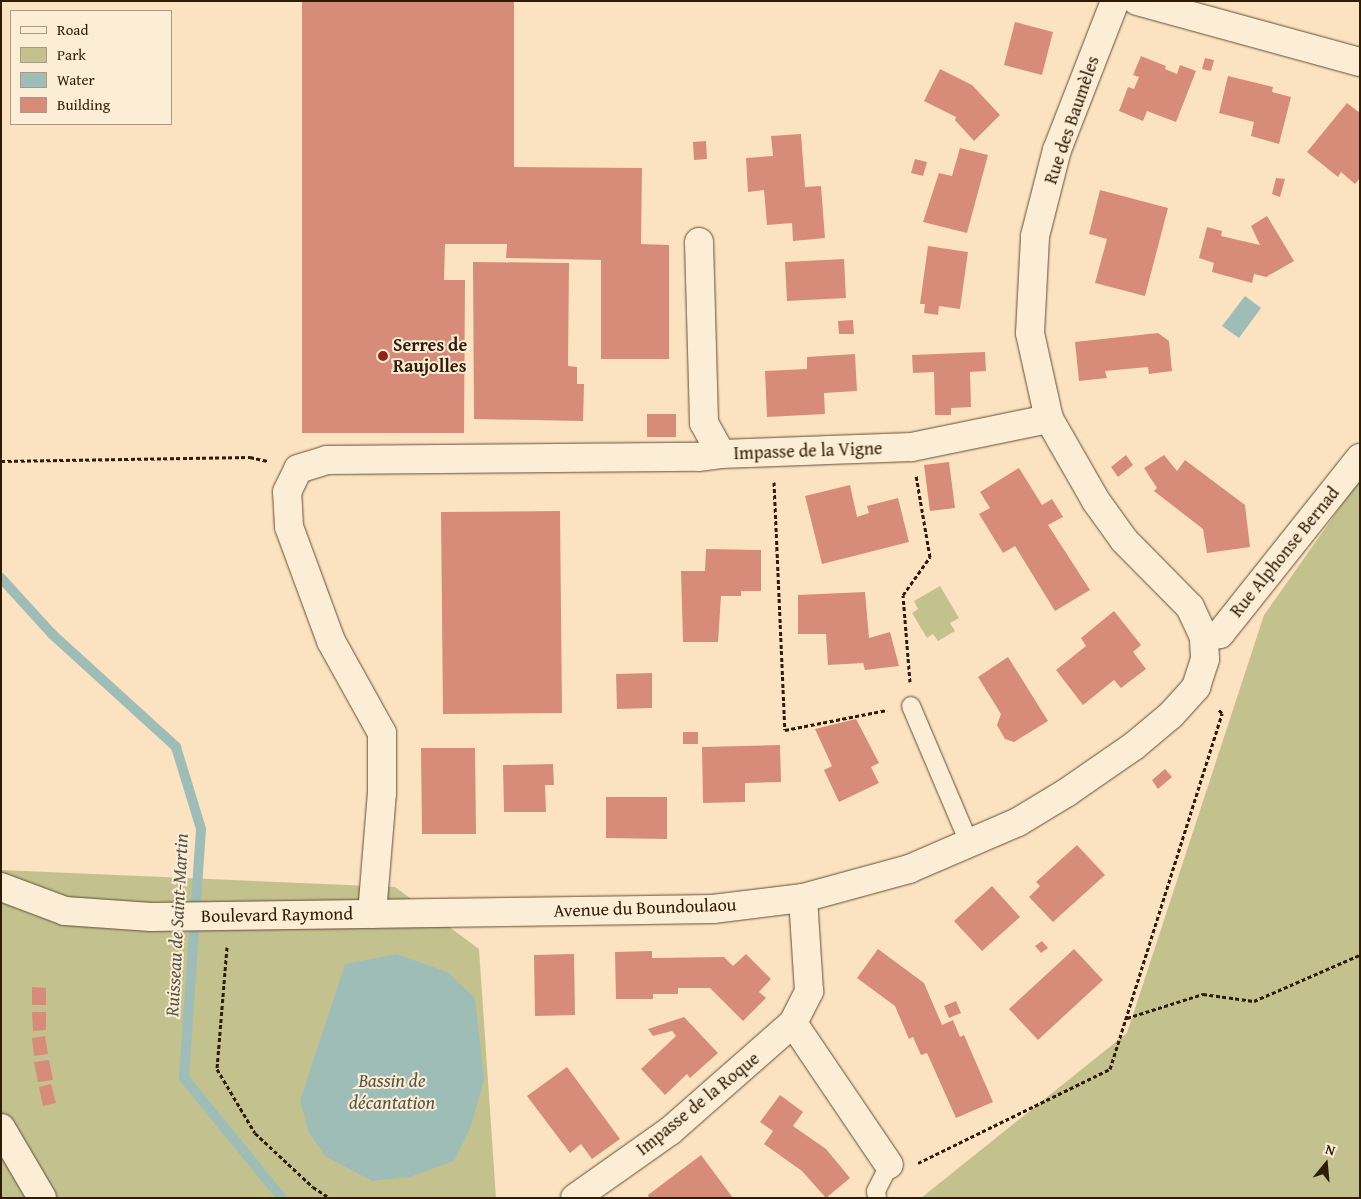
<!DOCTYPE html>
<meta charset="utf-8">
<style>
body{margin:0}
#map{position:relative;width:1361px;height:1199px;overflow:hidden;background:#fbe3c1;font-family:"Gentium Book Plus",serif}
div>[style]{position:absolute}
.green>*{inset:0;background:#c3c28f}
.water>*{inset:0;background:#9fbdb7}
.stream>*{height:10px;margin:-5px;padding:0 5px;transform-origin:5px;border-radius:5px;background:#9fbdb7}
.building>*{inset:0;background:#d68c78}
.path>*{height:3px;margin-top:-1.5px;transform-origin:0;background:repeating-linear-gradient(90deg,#2f1c05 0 4px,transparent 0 6.5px)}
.roads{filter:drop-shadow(0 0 1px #624e34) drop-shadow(0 0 1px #624e34)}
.lane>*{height:18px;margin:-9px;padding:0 9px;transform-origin:9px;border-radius:9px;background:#fcedd7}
.street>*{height:28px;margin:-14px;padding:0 14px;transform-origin:14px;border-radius:14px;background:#fcedd7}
.dots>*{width:14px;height:14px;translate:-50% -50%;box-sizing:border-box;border:2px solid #fcedd7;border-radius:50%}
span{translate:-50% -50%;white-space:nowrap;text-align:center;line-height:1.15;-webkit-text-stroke:4px #fcedd7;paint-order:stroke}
.street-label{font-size:18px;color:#2f1c05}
.poi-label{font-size:18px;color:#2f1c05;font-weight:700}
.left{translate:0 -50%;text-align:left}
.water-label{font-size:19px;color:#565443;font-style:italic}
.frame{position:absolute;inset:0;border:2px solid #2f1c05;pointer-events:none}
.legend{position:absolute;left:10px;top:10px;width:162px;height:115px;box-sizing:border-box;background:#fcedd7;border:1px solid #aa9983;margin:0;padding:6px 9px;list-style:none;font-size:15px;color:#2f1c05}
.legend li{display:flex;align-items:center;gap:10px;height:25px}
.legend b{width:25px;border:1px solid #aa9983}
.north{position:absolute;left:1301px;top:1139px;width:50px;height:50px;-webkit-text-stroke:4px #fcedd7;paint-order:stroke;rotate:17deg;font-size:14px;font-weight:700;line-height:20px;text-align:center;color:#2f1c05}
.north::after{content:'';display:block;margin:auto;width:18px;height:22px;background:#2f1c05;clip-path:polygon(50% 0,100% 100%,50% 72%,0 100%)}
</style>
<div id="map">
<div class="green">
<div style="clip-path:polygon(1360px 479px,1360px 1198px,921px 1198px,1127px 1033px,1264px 615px)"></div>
<div style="clip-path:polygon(940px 586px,959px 618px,950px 623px,955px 631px,938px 641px,933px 634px,927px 638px,912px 613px,918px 609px,914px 601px)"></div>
<div style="clip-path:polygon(1px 870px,395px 887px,479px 949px,496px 1198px,1px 1198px)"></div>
</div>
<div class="water">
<div style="clip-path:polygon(1245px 296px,1261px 308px,1239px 338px,1222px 326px)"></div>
<div style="clip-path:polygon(397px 954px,447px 972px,475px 998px,484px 1080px,470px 1129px,454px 1161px,410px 1177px,372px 1181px,325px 1156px,309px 1133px,300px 1101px,345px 964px)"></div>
</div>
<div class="stream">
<div style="left:1px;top:578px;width:76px;rotate:47.7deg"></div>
<div style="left:52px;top:634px;width:168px;rotate:42.3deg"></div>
<div style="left:176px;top:747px;width:86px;rotate:73deg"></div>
<div style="left:201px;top:829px;width:250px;rotate:93.9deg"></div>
<div style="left:184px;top:1078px;width:155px;rotate:50.8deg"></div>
</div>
<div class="building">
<div style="clip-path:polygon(302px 1px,514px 1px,514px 167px,642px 168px,641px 244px,669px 245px,669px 359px,601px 359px,601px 260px,506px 258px,507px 244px,445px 244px,444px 280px,465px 280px,464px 433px,302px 433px)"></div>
<div style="clip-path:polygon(1015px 22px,1053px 32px,1042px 75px,1004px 65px)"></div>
<div style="clip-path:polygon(1141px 56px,1166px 66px,1165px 69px,1177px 74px,1180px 65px,1196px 71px,1176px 122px,1147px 111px,1143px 121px,1119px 111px,1128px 87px,1134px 89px,1139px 77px,1133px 75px)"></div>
<div style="clip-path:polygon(1205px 58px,1214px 60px,1211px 71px,1202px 69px)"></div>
<div style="clip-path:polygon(940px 69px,972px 85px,1000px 115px,974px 141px,955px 120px,956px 117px,924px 101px)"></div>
<div style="clip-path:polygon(1228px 76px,1273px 87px,1272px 92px,1291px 97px,1279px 144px,1251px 136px,1254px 122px,1219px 113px)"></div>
<div style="clip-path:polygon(1347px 103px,1360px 113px,1360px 178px,1355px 184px,1341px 172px,1338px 177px,1307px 152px)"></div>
<div style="clip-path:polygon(801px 134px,805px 187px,821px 186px,825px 238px,793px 241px,792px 223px,767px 225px,764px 190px,748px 192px,746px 158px,773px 156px,771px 136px)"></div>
<div style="clip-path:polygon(706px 141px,707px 159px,694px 160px,693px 142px)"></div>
<div style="clip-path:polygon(960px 148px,988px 155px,967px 233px,923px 222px,939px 173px,952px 176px)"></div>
<div style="clip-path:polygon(915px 159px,927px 162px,923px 176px,911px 173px)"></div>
<div style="clip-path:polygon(1276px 178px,1285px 179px,1280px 197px,1272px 194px)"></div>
<div style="clip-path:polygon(1100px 190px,1168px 208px,1145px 296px,1095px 283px,1107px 239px,1089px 234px)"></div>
<div style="clip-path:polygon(1267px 216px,1294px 261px,1266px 277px,1254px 274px,1252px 283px,1212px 272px,1214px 263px,1199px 258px,1207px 227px,1222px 231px,1221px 236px,1260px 245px,1251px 226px)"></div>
<div style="clip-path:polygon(928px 246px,968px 252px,960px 309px,939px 306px,938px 315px,924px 313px,925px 304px,920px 304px)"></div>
<div style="clip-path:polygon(844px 259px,846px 298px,787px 301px,785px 262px)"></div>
<div style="clip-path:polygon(473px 262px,569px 263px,568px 366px,577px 367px,577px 384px,584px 384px,583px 421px,474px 419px)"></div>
<div style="clip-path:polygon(853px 320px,854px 334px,839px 334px,838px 321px)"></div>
<div style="clip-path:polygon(1158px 333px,1169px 341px,1172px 371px,1149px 374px,1148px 367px,1105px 371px,1107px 378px,1079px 381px,1075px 342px)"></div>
<div style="clip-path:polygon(985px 352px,986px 371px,970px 372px,971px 407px,951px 408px,951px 415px,935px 415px,934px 372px,913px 373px,912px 355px)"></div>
<div style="clip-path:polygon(855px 354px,857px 391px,824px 393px,825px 414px,767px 417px,765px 371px,807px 369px,807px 357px)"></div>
<div style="clip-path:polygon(647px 414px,676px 414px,676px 437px,647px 437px)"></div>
<div style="clip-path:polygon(1126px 455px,1133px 465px,1118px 477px,1111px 467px)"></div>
<div style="clip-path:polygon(1164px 455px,1177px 471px,1185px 460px,1245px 505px,1250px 547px,1207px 553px,1203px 529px,1154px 491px,1157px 488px,1144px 468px)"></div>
<div style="clip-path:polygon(949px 462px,955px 508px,930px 511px,924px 465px)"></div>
<div style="clip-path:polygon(1019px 468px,1042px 505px,1052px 499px,1063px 517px,1048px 525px,1090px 590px,1055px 611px,1015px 546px,1003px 553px,979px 514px,990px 508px,980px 492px)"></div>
<div style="clip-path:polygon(850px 485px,857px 517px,869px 513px,867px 506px,898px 498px,909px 542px,822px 564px,805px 496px)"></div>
<div style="clip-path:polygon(560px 511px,562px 713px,443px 714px,441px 512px)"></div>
<div style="clip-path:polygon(706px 549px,761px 550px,761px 591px,741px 591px,741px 596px,721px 596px,718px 642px,683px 642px,681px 571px,705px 571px)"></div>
<div style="clip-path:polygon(865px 592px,869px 638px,890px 632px,899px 666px,865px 670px,863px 663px,828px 665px,826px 634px,798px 634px,798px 595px)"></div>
<div style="clip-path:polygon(1114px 611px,1141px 645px,1133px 652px,1146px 669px,1121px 688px,1114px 680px,1083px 705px,1056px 670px,1086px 646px,1081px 638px)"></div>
<div style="clip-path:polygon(1008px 657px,1048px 721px,1014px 742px,1005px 739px,997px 725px,1001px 714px,978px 677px)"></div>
<div style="clip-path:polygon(652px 673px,652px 708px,617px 709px,616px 674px)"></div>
<div style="clip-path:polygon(856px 719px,879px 763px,871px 767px,879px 783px,839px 802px,824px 770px,832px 766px,815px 729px)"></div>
<div style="clip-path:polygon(683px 732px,698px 732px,698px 744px,683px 744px)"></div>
<div style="clip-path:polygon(780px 745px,781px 782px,745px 783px,745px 802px,703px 803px,702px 747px)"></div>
<div style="clip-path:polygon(421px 748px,475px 748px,476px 834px,422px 834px)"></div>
<div style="clip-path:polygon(553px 764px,554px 785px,545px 785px,546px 812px,504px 812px,503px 765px)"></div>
<div style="clip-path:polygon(1165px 769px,1172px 777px,1158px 789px,1152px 780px)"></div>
<div style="clip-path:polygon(606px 797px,667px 797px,667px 839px,606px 838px)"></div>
<div style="clip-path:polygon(1077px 845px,1105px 875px,1053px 922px,1029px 897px,1040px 886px,1036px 882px)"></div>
<div style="clip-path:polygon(992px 886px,1020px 917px,982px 951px,954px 921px)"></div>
<div style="clip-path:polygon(1042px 941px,1048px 948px,1041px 953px,1035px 946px)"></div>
<div style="clip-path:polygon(878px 949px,924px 983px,942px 1025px,953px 1020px,960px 1037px,964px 1035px,993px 1102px,956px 1118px,927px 1053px,921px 1055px,913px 1037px,909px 1039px,895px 1006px,857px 978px)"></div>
<div style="clip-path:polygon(1074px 949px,1103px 980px,1038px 1040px,1009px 1009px)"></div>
<div style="clip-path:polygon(652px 951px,652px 958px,724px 957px,733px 966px,746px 954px,771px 979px,759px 992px,766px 998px,743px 1021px,710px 988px,678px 988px,678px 979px,678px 994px,653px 994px,653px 999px,616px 999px,615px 952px)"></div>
<div style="clip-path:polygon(574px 954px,575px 1015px,535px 1016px,534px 955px)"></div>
<div style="clip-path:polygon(32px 987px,46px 988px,46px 1005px,32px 1005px)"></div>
<div style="clip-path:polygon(956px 1001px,961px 1013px,949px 1018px,944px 1006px)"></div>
<div style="clip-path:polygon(32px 1012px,46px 1012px,46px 1030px,33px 1031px)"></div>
<div style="clip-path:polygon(684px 1017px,718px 1053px,690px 1078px,687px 1074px,665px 1095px,641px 1069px,676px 1036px,672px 1031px,653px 1036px,648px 1029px)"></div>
<div style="clip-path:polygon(45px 1036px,48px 1054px,34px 1056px,32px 1038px)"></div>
<div style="clip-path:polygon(49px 1060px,53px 1080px,38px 1082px,34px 1062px)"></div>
<div style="clip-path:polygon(567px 1067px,620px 1139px,592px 1159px,581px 1144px,570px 1153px,527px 1096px)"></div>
<div style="clip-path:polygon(51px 1084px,56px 1103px,43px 1106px,39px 1087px)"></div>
<div style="clip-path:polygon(780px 1095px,803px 1112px,793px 1126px,826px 1149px,850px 1178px,826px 1198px,802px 1171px,764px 1144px,773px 1131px,760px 1122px)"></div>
<div style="clip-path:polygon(701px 1155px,733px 1198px,649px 1198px,648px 1195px)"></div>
</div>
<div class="path">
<div style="left:1px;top:461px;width:249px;rotate:-0.9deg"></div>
<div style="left:250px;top:457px;width:18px;rotate:13deg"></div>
<div style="left:774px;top:482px;width:248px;rotate:87.5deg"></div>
<div style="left:785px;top:730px;width:104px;rotate:-11.1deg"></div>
<div style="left:910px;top:682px;width:87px;rotate:-94.6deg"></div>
<div style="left:903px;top:595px;width:47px;rotate:-54.6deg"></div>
<div style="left:930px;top:557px;width:83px;rotate:-99.7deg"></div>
<div style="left:227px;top:947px;width:122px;rotate:94.7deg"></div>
<div style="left:217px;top:1069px;width:74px;rotate:59.3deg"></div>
<div style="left:255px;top:1133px;width:79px;rotate:43deg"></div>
<div style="left:313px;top:1187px;width:20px;rotate:33deg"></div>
<div style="left:1127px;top:1018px;width:80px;rotate:-17.5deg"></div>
<div style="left:1203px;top:994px;width:51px;rotate:7.8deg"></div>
<div style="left:1254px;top:1001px;width:116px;rotate:-23.5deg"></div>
<div style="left:918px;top:1163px;width:214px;rotate:-26.1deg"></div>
<div style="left:1110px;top:1069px;width:373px;rotate:-72.5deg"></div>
<div style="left:1222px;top:713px;width:6px;rotate:-135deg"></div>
</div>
<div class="roads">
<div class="lane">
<div style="left:911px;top:706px;width:151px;rotate:67deg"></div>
<div style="left:877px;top:1198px;width:7px;rotate:-98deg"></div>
<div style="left:876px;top:1191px;width:29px;rotate:-63deg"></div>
</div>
<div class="street">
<div style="left:1137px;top:1px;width:231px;rotate:15.3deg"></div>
<div style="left:699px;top:242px;width:181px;rotate:88.4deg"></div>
<div style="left:704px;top:423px;width:35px;rotate:61deg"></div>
<div style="left:1204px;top:637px;width:16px;rotate:-11deg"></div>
<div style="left:1220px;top:634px;width:225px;rotate:-51.5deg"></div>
<div style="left:1px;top:887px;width:68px;rotate:20.6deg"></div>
<div style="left:65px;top:911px;width:86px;rotate:4deg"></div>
<div style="left:151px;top:917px;width:562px;rotate:-0.82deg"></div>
<div style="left:713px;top:909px;width:91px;rotate:-7deg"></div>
<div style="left:803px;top:898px;width:110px;rotate:-15.3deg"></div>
<div style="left:909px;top:869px;width:119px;rotate:-23.3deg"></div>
<div style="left:1018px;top:822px;width:56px;rotate:-31.1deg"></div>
<div style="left:1066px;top:793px;width:83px;rotate:-34.7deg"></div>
<div style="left:1134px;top:746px;width:48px;rotate:-40deg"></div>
<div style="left:1171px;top:715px;width:38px;rotate:-48deg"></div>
<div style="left:1196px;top:687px;width:29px;rotate:-72deg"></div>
<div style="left:1205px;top:659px;width:22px;rotate:-93deg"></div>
<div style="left:1204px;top:637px;width:33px;rotate:-115deg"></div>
<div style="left:1190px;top:607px;width:94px;rotate:-134.6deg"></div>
<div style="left:1124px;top:540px;width:48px;rotate:-125.7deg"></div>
<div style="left:1096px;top:501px;width:95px;rotate:-119.8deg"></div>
<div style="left:1049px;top:419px;width:88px;rotate:-102.5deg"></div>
<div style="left:1030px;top:333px;width:97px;rotate:-87deg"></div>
<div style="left:1035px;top:236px;width:89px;rotate:-75.7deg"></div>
<div style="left:1057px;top:150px;width:160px;rotate:-68.7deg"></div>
<div style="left:372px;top:914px;width:121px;rotate:-85.3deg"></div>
<div style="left:382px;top:793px;width:60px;rotate:-90deg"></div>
<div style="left:382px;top:733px;width:105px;rotate:-119deg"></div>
<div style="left:331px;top:641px;width:121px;rotate:-110.2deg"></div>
<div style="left:289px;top:527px;width:35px;rotate:-93deg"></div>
<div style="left:287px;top:492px;width:25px;rotate:-64deg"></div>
<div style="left:298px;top:469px;width:30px;rotate:-17deg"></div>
<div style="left:327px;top:460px;width:371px;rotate:-0.5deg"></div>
<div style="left:698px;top:457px;width:23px;rotate:-7deg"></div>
<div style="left:721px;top:454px;width:191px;rotate:-2.1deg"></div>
<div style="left:912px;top:447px;width:140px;rotate:-11.6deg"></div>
<div style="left:793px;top:1023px;width:171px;rotate:55.9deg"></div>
<div style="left:1px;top:1128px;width:81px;rotate:59.6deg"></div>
<div style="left:575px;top:1198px;width:116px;rotate:-35.2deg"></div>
<div style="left:670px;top:1131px;width:164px;rotate:-41.3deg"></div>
<div style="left:793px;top:1023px;width:36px;rotate:-63deg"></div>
<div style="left:809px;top:991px;width:93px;rotate:-93.7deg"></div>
</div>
</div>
<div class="dots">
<div style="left:383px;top:356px;background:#8f2418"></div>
</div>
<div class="street-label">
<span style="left:1072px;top:120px;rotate:-71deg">Rue des Baumèles</span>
<span style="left:808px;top:451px;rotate:-2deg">Impasse de la Vigne</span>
<span style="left:1285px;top:552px;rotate:-51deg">Rue Alphonse Bernad</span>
<span style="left:645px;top:908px;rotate:-2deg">Avenue du Boundoulaou</span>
<span style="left:277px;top:915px;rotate:-1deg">Boulevard Raymond</span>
<span style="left:698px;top:1104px;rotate:-39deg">Impasse de la Roque</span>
</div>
<div class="poi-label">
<span class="left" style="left:393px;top:356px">Serres de<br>Raujolles</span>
</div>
<div class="water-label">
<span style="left:177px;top:925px;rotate:-87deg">Ruisseau de Saint-Martin</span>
<span style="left:392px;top:1092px">Bassin de<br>décantation</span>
</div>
<div class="frame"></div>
<ul class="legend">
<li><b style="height:6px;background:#fcedd7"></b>Road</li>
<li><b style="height:14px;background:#c3c28f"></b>Park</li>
<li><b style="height:14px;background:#9fbdb7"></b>Water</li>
<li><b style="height:14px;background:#d68c78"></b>Building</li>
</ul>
<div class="north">N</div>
</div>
